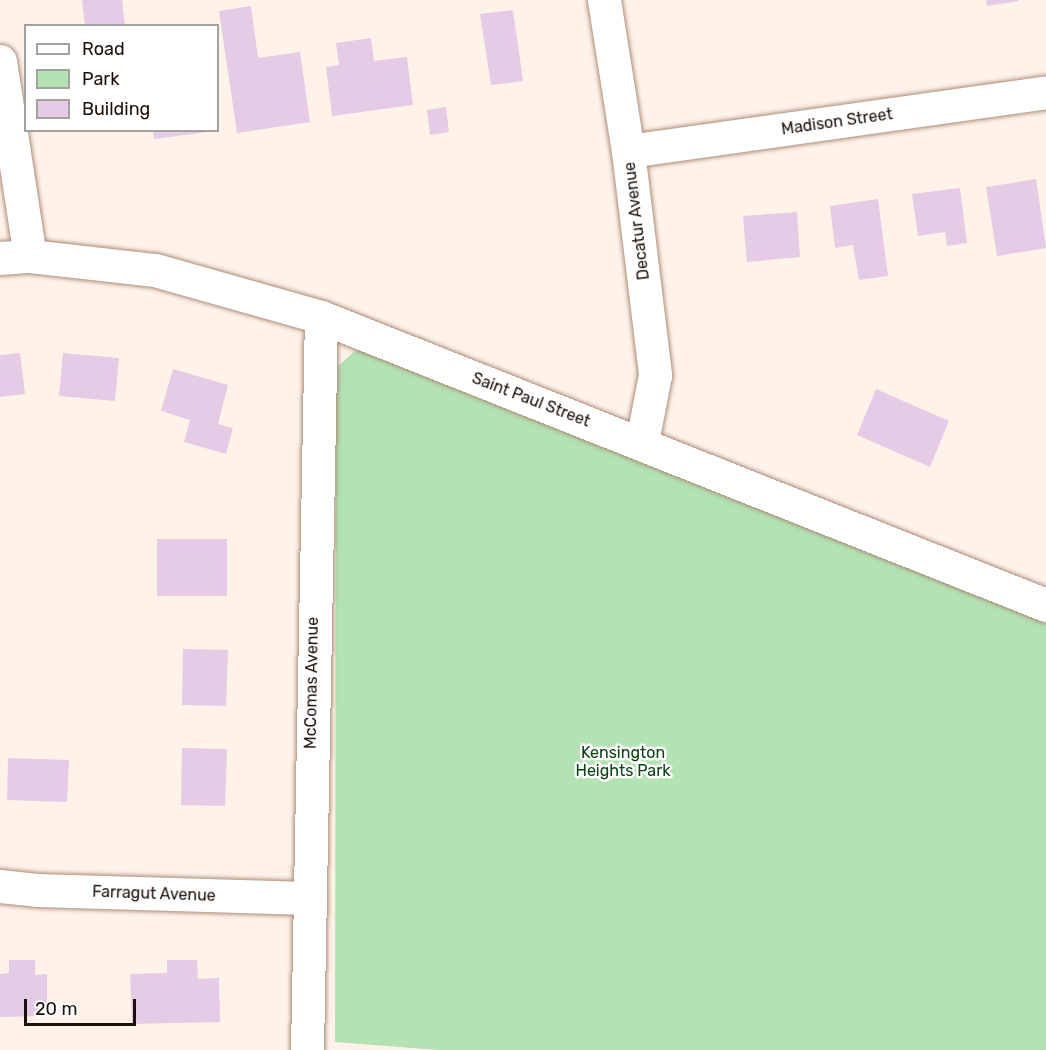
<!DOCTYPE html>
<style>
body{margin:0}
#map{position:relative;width:1046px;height:1050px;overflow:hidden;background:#fff2e9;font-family:Rubik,sans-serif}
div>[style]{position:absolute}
.green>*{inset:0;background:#b3e2b3}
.building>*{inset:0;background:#e5cbe5}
.roads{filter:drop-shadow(0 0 2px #ab8d79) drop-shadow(0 0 2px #ab8d79)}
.minor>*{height:33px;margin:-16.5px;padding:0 16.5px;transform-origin:16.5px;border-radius:16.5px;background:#fff}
span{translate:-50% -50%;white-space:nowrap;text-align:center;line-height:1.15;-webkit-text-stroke:5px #fff;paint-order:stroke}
.street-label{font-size:16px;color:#1c110a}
.park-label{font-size:16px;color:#084311}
.legend{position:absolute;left:24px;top:24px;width:195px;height:108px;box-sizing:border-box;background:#fff;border:2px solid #a4a09d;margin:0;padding:8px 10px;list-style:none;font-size:18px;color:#1c110a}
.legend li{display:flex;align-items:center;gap:12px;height:30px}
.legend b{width:30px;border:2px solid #a4a09d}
.scale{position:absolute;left:24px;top:999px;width:112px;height:27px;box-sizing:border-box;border:3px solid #1c110a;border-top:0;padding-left:8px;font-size:18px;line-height:21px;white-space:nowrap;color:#1c110a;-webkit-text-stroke:4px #fff;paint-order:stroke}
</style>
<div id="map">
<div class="green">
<div style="clip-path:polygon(357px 349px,1046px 621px,1046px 1050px,438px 1050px,335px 1042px,336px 368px)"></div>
</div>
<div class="building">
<div style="clip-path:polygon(82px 0,122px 0,125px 26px,85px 26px)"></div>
<div style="clip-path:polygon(986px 0,1018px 0,1019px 1px,987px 6px)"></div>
<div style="clip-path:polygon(251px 6px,258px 58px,300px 52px,310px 122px,237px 133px,219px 11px)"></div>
<div style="clip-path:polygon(513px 10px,523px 81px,491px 85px,480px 14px)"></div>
<div style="clip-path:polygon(371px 38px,374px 61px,407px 57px,413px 105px,332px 116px,326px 67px,339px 65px,336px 43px)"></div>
<div style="clip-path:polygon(446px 107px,449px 132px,430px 135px,427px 110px)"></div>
<div style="clip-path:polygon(153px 130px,208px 130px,208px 132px,154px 139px)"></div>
<div style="clip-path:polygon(1036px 179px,1046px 248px,997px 256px,986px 187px)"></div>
<div style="clip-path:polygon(960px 188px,967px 243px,947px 246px,945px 232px,918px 236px,912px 194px)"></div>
<div style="clip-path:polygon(878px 199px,888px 276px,859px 280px,853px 245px,835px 248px,830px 206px)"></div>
<div style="clip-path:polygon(797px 212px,800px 257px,747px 262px,743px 216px)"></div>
<div style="clip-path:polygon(20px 353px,25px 394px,0 397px,0 355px)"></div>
<div style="clip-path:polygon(63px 353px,119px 358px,115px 401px,59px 396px)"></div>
<div style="clip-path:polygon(173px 369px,228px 385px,218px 424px,233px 428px,226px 454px,184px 442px,190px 420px,161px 411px)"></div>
<div style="clip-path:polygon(876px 389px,949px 421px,930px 467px,857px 435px)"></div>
<div style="clip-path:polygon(157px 539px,227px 539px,227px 596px,157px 596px)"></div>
<div style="clip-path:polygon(183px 649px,228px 650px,226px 706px,182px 705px)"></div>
<div style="clip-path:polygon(182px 748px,227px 749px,225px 806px,181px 805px)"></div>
<div style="clip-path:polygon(8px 758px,69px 760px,67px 802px,7px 800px)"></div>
<div style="clip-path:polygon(9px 960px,35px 960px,35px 975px,47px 974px,47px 1016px,0 1017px,0 974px,9px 973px)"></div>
<div style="clip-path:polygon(167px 960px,197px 960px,198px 979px,219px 978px,220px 1022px,132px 1024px,130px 974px,167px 973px)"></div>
</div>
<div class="roads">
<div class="minor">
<div style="left:604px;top:0;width:153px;rotate:81deg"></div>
<div style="left:628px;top:151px;width:226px;rotate:83.1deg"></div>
<div style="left:655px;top:375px;width:68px;rotate:101deg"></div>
<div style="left:0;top:61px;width:197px;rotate:81.3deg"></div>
<div style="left:628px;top:151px;width:422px;rotate:-8deg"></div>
<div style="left:0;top:258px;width:30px;rotate:-4deg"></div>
<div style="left:30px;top:256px;width:126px;rotate:6.4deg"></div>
<div style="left:155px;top:270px;width:173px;rotate:15.8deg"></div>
<div style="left:321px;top:317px;width:780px;rotate:21.67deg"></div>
<div style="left:0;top:886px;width:37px;rotate:6deg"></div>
<div style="left:37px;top:890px;width:271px;rotate:1.7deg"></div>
<div style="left:307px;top:1050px;width:733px;rotate:-88.91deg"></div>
</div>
</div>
<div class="street-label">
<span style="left:837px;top:122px;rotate:-8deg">Madison Street</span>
<span style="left:637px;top:221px;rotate:-97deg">Decatur Avenue</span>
<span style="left:531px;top:400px;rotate:21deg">Saint Paul Street</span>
<span style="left:312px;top:683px;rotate:-89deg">McComas Avenue</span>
<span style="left:154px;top:894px;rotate:2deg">Farragut Avenue</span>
</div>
<div class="park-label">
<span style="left:623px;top:762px">Kensington<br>Heights Park</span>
</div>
<ul class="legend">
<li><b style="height:8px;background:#fff"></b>Road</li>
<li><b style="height:16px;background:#b3e2b3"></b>Park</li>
<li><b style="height:16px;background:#e5cbe5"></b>Building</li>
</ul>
<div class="scale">20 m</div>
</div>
